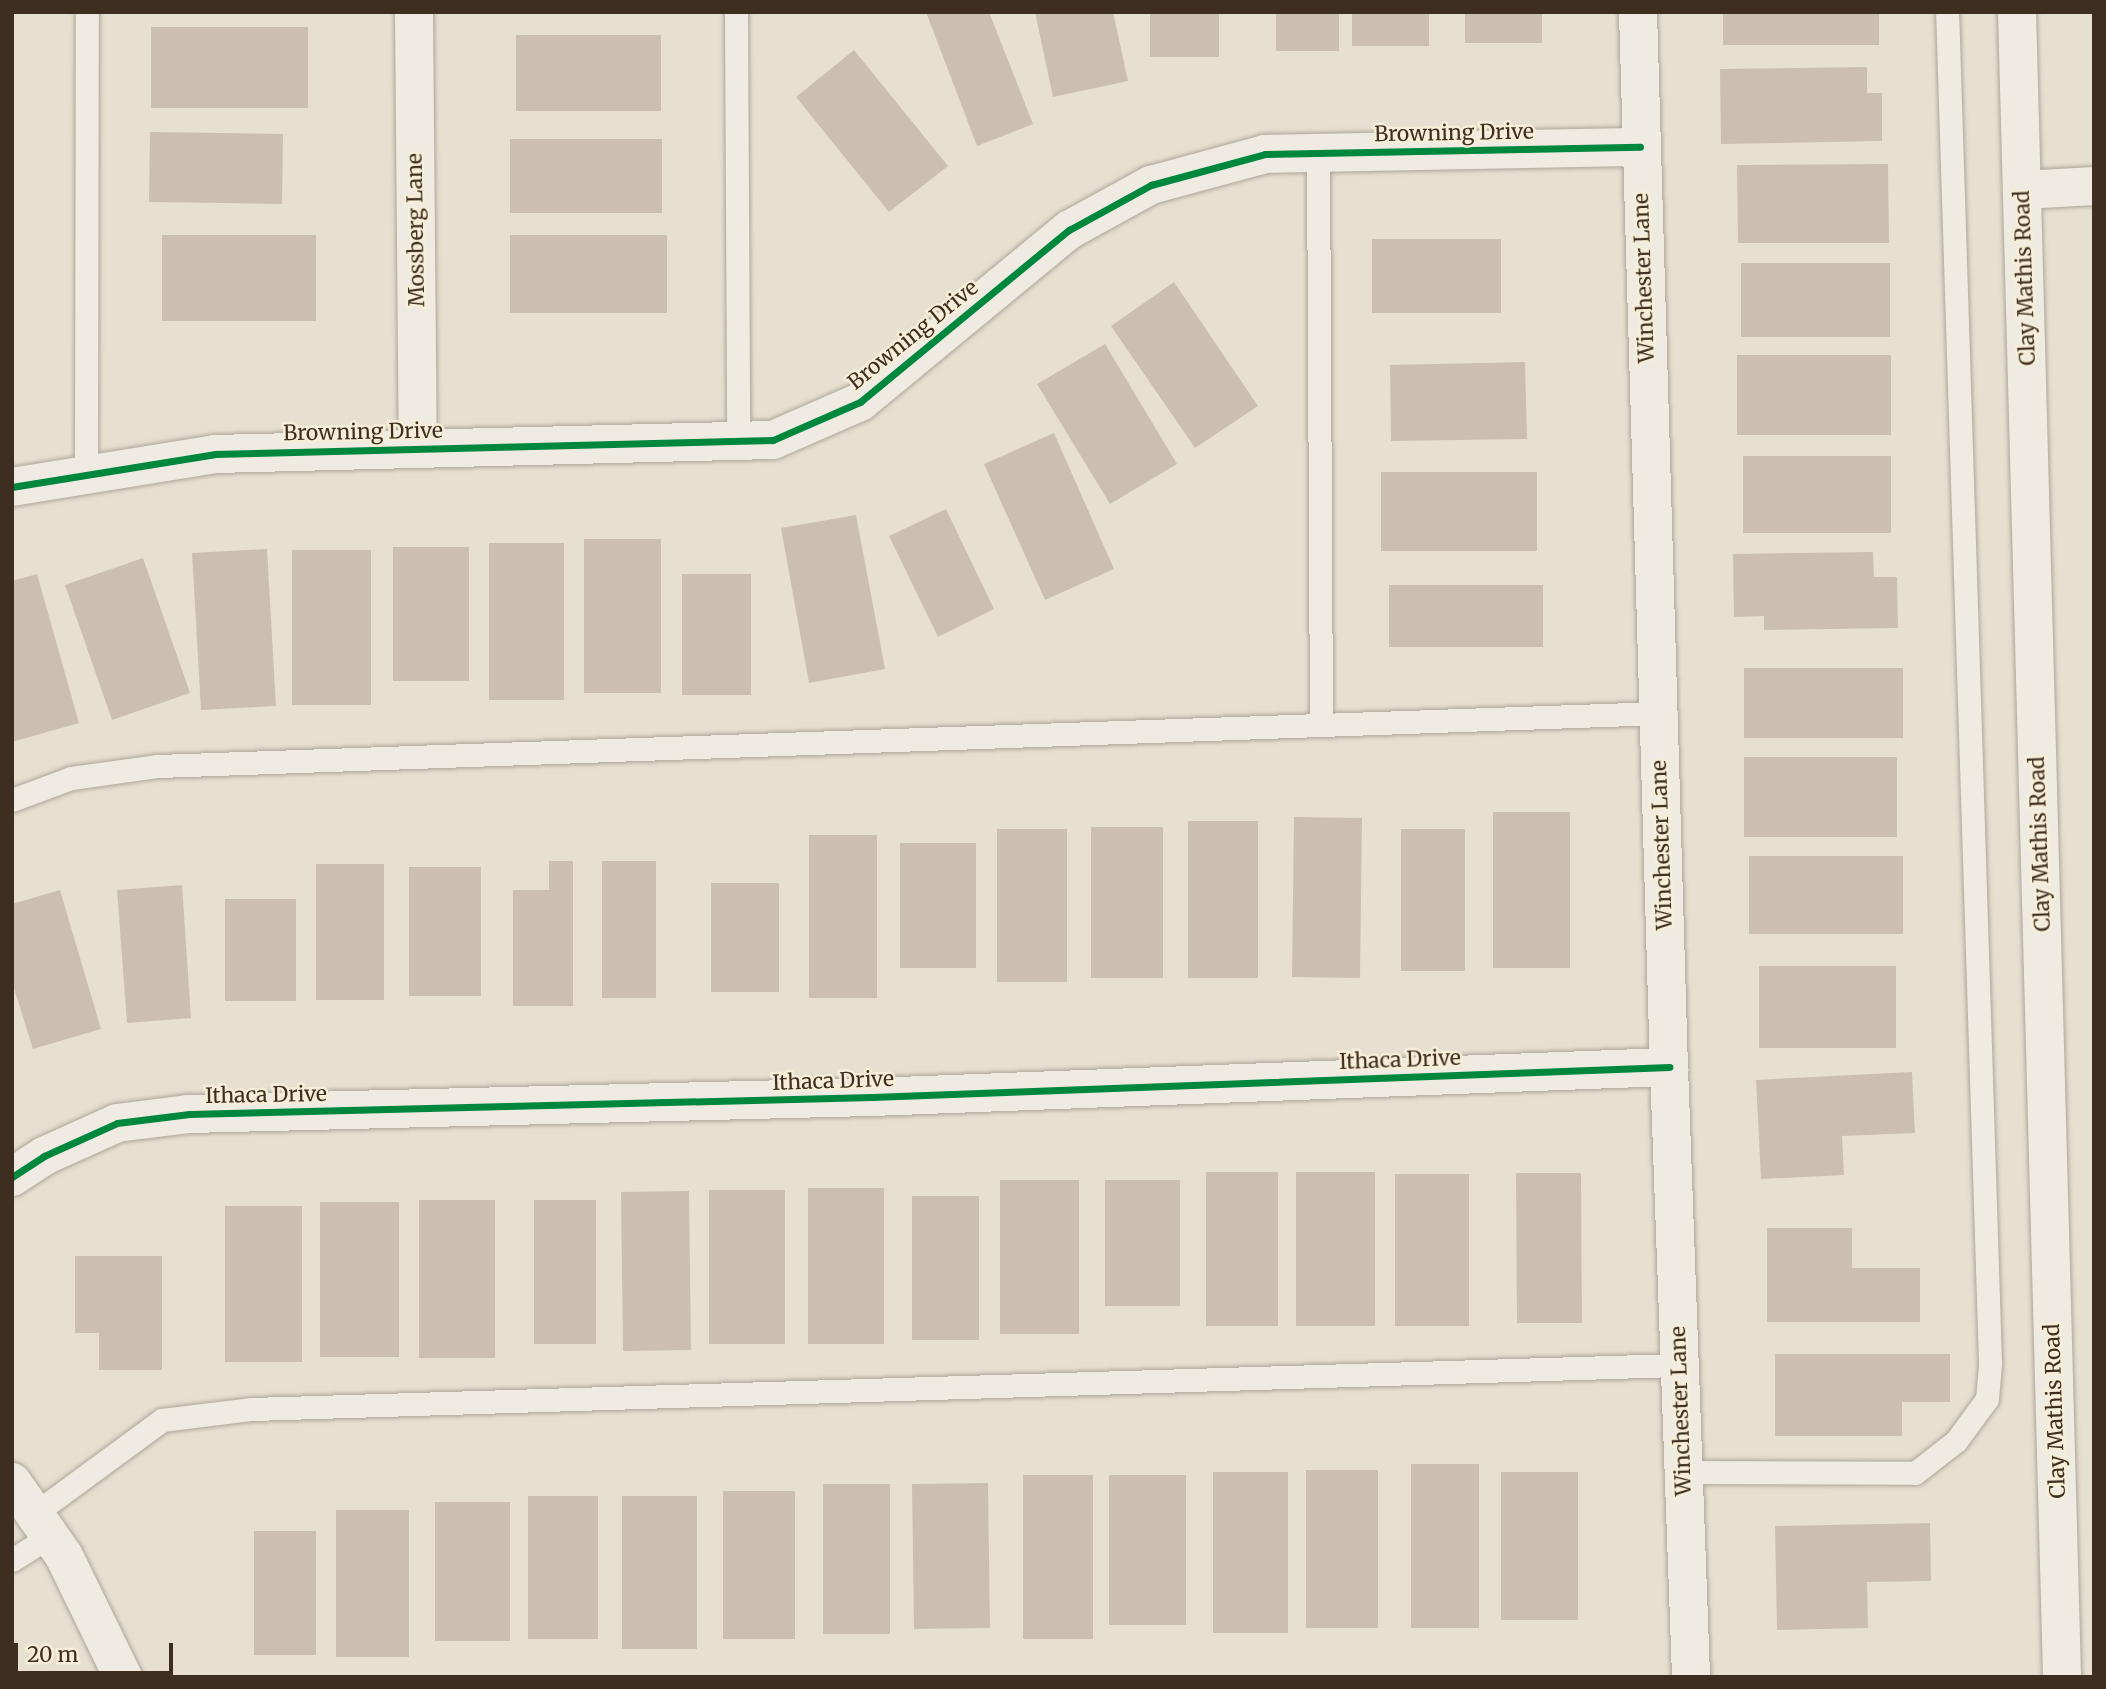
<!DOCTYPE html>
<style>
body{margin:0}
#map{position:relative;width:2106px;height:1689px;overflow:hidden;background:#e7e0d1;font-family:Merriweather,serif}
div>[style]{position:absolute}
.building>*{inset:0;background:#cbbfb2}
.roads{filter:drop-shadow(0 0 2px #ada599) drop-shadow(0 0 2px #ada599)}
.lane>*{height:23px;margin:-11.5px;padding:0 11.5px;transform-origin:11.5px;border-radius:11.5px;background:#efebe3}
.street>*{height:38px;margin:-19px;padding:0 19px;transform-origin:19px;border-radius:19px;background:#efebe3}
.secondary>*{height:38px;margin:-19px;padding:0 19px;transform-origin:19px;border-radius:19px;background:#efebe3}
.cycleway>*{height:7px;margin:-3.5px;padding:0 3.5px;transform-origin:3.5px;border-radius:3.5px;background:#00873e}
span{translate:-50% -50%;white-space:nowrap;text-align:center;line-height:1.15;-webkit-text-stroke:5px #f7eed8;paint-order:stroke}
.street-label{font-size:21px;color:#3d2e20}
.frame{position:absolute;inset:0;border:14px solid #3d2e20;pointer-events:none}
.scale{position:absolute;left:14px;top:1643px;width:159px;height:32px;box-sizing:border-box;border:4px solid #3d2e20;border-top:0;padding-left:9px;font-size:21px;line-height:24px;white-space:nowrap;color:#3d2e20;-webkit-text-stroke:5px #f7eed8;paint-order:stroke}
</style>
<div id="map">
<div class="building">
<div style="clip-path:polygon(926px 12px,989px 12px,1033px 124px,977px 146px)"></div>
<div style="clip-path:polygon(1035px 12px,1113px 12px,1128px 81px,1053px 97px)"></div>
<div style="clip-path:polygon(1150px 12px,1219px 12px,1219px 57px,1150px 57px)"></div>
<div style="clip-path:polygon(1276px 12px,1339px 12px,1339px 51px,1276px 51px)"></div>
<div style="clip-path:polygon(1352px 12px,1429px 12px,1429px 46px,1352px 46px)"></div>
<div style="clip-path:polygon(1465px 12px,1542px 12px,1542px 43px,1465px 43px)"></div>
<div style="clip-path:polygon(1723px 12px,1879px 12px,1879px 45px,1723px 45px)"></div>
<div style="clip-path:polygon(151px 27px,308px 27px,308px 108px,151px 108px)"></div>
<div style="clip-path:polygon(516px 35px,661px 35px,661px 111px,516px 111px)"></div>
<div style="clip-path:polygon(854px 50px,948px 166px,889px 212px,796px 97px)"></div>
<div style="clip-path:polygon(1867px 67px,1867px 93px,1882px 93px,1882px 141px,1721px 144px,1720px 69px)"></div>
<div style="clip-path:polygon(150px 132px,283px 134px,282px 204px,149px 202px)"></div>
<div style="clip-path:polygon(510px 139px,662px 139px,662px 213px,510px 213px)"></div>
<div style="clip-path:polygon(1888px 164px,1889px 243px,1738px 243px,1737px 165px)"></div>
<div style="clip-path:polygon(162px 235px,316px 235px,316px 321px,162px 321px)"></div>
<div style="clip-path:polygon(510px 235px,667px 235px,667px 313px,510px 313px)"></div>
<div style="clip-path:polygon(1372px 239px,1501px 239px,1501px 313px,1372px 313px)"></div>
<div style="clip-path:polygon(1741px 263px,1890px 263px,1890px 337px,1741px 337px)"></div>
<div style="clip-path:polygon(1174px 282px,1258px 406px,1195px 448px,1111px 326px)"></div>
<div style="clip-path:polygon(1105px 344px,1177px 464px,1110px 504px,1037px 384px)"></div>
<div style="clip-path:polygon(1737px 355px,1891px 355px,1891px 435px,1737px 435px)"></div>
<div style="clip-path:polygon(1525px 362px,1527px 439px,1391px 441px,1390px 365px)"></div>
<div style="clip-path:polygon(1054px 433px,1114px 569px,1045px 600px,984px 464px)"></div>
<div style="clip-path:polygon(1743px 456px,1891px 456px,1891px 533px,1743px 533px)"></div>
<div style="clip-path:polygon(1381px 472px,1537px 472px,1537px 551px,1381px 551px)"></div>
<div style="clip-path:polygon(946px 509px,994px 609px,938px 637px,889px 536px)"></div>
<div style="clip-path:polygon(856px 515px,885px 669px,809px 683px,781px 528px)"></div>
<div style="clip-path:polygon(584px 539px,661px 539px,661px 693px,584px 693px)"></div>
<div style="clip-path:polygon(489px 543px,564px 543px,564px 700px,489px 700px)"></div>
<div style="clip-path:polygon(393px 547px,469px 547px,469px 681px,393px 681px)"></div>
<div style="clip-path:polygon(267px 549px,276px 706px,201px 710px,192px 553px)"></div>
<div style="clip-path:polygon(292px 550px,371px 550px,371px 705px,292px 705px)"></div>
<div style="clip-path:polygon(1873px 552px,1874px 577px,1897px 577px,1898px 628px,1764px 630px,1764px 616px,1734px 617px,1733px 554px)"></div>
<div style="clip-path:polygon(143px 558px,190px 693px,112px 720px,65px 585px)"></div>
<div style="clip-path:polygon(37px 574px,79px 723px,12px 742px,12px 581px)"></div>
<div style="clip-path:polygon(682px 574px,751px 574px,751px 695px,682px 695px)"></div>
<div style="clip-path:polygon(1389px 585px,1543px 585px,1543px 647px,1389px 647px)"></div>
<div style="clip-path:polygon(1744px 668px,1903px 668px,1903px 738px,1744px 738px)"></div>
<div style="clip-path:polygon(1744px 757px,1897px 757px,1897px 837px,1744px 837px)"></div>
<div style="clip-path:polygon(1493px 812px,1570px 812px,1570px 968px,1493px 968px)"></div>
<div style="clip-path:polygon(1294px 817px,1362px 818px,1360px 978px,1292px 977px)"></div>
<div style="clip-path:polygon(1188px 821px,1258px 821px,1258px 978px,1188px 978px)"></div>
<div style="clip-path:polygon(1091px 827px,1163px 827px,1163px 978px,1091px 978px)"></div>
<div style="clip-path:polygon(997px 829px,1067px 829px,1067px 982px,997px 982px)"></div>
<div style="clip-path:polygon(1401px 829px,1465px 829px,1465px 971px,1401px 971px)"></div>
<div style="clip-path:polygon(809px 835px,877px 835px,877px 998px,809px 998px)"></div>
<div style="clip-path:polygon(900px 843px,976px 843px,976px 968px,900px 968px)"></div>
<div style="clip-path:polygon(1749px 856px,1903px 856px,1903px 934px,1749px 934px)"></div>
<div style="clip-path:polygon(549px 861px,573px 861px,573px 1006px,513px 1006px,513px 890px,549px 890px)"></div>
<div style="clip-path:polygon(602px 861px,656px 861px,656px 998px,602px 998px)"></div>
<div style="clip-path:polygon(316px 864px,384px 864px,384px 1000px,316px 1000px)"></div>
<div style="clip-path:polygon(409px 867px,481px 867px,481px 996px,409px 996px)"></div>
<div style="clip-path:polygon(711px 883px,779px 883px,779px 992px,711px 992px)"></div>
<div style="clip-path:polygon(182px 885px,191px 1018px,127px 1023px,117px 890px)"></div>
<div style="clip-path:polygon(60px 890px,101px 1029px,33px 1049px,12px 982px,12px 904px)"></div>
<div style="clip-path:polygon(225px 899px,296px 899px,296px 1001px,225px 1001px)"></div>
<div style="clip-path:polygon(1759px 966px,1896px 966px,1896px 1048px,1759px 1048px)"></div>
<div style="clip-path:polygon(1912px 1072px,1915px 1133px,1842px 1136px,1844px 1175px,1761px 1179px,1756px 1080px)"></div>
<div style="clip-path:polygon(1206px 1172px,1278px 1172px,1278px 1326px,1206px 1326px)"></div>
<div style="clip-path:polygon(1296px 1172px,1375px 1172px,1375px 1326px,1296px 1326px)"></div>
<div style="clip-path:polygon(1516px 1173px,1581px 1173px,1582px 1323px,1517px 1323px)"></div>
<div style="clip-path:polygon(1395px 1174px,1469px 1174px,1469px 1326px,1395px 1326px)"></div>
<div style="clip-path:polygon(1000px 1180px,1079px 1180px,1079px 1334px,1000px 1334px)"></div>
<div style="clip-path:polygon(1105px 1180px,1180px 1180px,1180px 1306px,1105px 1306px)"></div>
<div style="clip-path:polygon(808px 1188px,884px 1188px,884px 1344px,808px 1344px)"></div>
<div style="clip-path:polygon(709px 1190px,785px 1190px,785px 1344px,709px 1344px)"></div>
<div style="clip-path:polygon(689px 1191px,691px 1350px,623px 1351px,621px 1192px)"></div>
<div style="clip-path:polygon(912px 1196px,979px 1196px,979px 1340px,912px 1340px)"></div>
<div style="clip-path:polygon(419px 1200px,495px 1200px,495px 1358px,419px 1358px)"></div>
<div style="clip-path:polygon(534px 1200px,596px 1200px,596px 1344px,534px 1344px)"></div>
<div style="clip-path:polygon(320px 1202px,399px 1202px,399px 1357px,320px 1357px)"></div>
<div style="clip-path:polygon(225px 1206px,302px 1206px,302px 1362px,225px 1362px)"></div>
<div style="clip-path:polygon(1767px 1228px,1852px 1228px,1852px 1268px,1920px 1268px,1920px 1322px,1767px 1322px)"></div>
<div style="clip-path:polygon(75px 1256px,162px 1256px,162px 1370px,99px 1370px,99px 1333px,75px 1333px)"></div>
<div style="clip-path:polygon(1775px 1354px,1950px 1354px,1950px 1402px,1902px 1402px,1902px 1436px,1775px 1436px)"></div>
<div style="clip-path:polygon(1411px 1464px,1479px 1464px,1479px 1628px,1411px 1628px)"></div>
<div style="clip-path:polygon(1306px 1470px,1378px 1470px,1378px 1628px,1306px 1628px)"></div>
<div style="clip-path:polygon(1213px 1472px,1288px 1472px,1288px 1633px,1213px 1633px)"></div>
<div style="clip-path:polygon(1501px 1472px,1578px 1472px,1578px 1620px,1501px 1620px)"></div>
<div style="clip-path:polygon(1023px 1475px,1093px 1475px,1093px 1639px,1023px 1639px)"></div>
<div style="clip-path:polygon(1109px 1475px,1186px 1475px,1186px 1625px,1109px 1625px)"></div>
<div style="clip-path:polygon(988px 1483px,990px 1628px,914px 1629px,912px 1484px)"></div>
<div style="clip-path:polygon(823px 1484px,890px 1484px,890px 1634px,823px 1634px)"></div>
<div style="clip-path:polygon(723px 1491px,795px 1491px,795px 1639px,723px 1639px)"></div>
<div style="clip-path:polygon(528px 1496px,598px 1496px,598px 1639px,528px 1639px)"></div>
<div style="clip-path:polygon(622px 1496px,697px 1496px,697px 1649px,622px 1649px)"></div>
<div style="clip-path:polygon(435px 1502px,510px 1502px,510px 1641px,435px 1641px)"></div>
<div style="clip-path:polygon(336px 1510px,409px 1510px,409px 1657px,336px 1657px)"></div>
<div style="clip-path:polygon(1930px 1523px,1931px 1581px,1867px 1582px,1868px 1628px,1777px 1630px,1775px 1526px)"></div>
<div style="clip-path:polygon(254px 1531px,316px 1531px,316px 1655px,254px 1655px)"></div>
</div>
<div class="roads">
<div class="lane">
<div style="left:736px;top:12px;width:429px;rotate:89.7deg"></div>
<div style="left:1318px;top:153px;width:572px;rotate:89.7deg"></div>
<div style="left:86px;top:475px;width:463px;rotate:-89.9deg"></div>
<div style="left:12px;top:800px;width:63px;rotate:-20.4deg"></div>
<div style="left:71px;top:778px;width:88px;rotate:-7.9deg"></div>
<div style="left:158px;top:766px;width:1500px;rotate:-2.02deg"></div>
<div style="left:1684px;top:1472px;width:231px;rotate:0.2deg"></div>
<div style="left:1915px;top:1473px;width:52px;rotate:-38deg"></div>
<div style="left:1956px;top:1441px;width:52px;rotate:-53.6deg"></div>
<div style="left:1987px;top:1399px;width:37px;rotate:-85deg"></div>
<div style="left:1990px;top:1362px;width:1351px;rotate:-91.82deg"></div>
<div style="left:34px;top:1514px;width:159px;rotate:-36.3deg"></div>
<div style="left:162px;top:1420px;width:91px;rotate:-7deg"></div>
<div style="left:252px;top:1409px;width:1428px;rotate:-1.77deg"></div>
<div style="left:12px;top:1560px;width:45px;rotate:-32.3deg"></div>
</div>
<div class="street">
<div style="left:414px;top:12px;width:436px;rotate:89.5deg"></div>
<div style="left:1638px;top:12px;width:1055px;rotate:88.32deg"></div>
<div style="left:1669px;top:1067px;width:610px;rotate:87.93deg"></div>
<div style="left:12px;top:487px;width:206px;rotate:-9.2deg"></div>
<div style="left:215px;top:454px;width:558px;rotate:-1.44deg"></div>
<div style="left:773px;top:440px;width:95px;rotate:-23.6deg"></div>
<div style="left:860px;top:402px;width:271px;rotate:-39.5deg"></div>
<div style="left:1069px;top:230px;width:94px;rotate:-28.8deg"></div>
<div style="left:1151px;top:185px;width:118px;rotate:-15.2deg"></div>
<div style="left:1265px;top:154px;width:375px;rotate:-1.1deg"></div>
<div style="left:12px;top:1177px;width:38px;rotate:-33deg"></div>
<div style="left:44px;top:1156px;width:80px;rotate:-24.3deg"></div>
<div style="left:117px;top:1123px;width:73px;rotate:-7.1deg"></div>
<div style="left:189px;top:1114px;width:683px;rotate:-1.43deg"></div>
<div style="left:872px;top:1097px;width:798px;rotate:-2.16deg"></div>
<div style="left:12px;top:1482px;width:90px;rotate:54.9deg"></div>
<div style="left:64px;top:1556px;width:135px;rotate:64deg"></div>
</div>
<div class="secondary">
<div style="left:2017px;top:12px;width:1666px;rotate:88.45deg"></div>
<div style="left:2023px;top:190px;width:71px;rotate:-3.2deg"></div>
</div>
</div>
<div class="cycleway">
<div style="left:12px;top:487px;width:206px;rotate:-9.2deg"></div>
<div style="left:215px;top:454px;width:558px;rotate:-1.44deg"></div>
<div style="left:773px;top:440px;width:95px;rotate:-23.6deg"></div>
<div style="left:860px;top:402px;width:271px;rotate:-39.5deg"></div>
<div style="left:1069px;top:230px;width:94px;rotate:-28.8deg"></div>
<div style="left:1151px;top:185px;width:118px;rotate:-15.2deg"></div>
<div style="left:1265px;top:154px;width:375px;rotate:-1.1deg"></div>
<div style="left:12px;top:1177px;width:38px;rotate:-33deg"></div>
<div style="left:44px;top:1156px;width:80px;rotate:-24.3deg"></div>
<div style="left:117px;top:1123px;width:73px;rotate:-7.1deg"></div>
<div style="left:189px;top:1114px;width:683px;rotate:-1.43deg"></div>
<div style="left:872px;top:1097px;width:798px;rotate:-2.16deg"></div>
</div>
<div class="street-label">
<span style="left:1454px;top:133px;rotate:-1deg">Browning Drive</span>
<span style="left:416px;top:230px;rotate:-91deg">Mossberg Lane</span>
<span style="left:1644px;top:278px;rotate:-92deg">Winchester Lane</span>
<span style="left:2025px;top:278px;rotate:-92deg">Clay Mathis Road</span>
<span style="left:913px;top:335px;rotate:-39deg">Browning Drive</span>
<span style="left:363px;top:432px;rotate:-1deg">Browning Drive</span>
<span style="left:2040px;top:844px;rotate:-92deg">Clay Mathis Road</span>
<span style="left:1662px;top:845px;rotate:-92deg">Winchester Lane</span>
<span style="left:1400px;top:1060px;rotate:-2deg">Ithaca Drive</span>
<span style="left:833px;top:1081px;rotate:-2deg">Ithaca Drive</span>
<span style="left:266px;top:1095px;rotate:-1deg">Ithaca Drive</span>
<span style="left:1681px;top:1411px;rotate:-92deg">Winchester Lane</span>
<span style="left:2055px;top:1411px;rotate:-92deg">Clay Mathis Road</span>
</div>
<div class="frame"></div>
<div class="scale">20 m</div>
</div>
